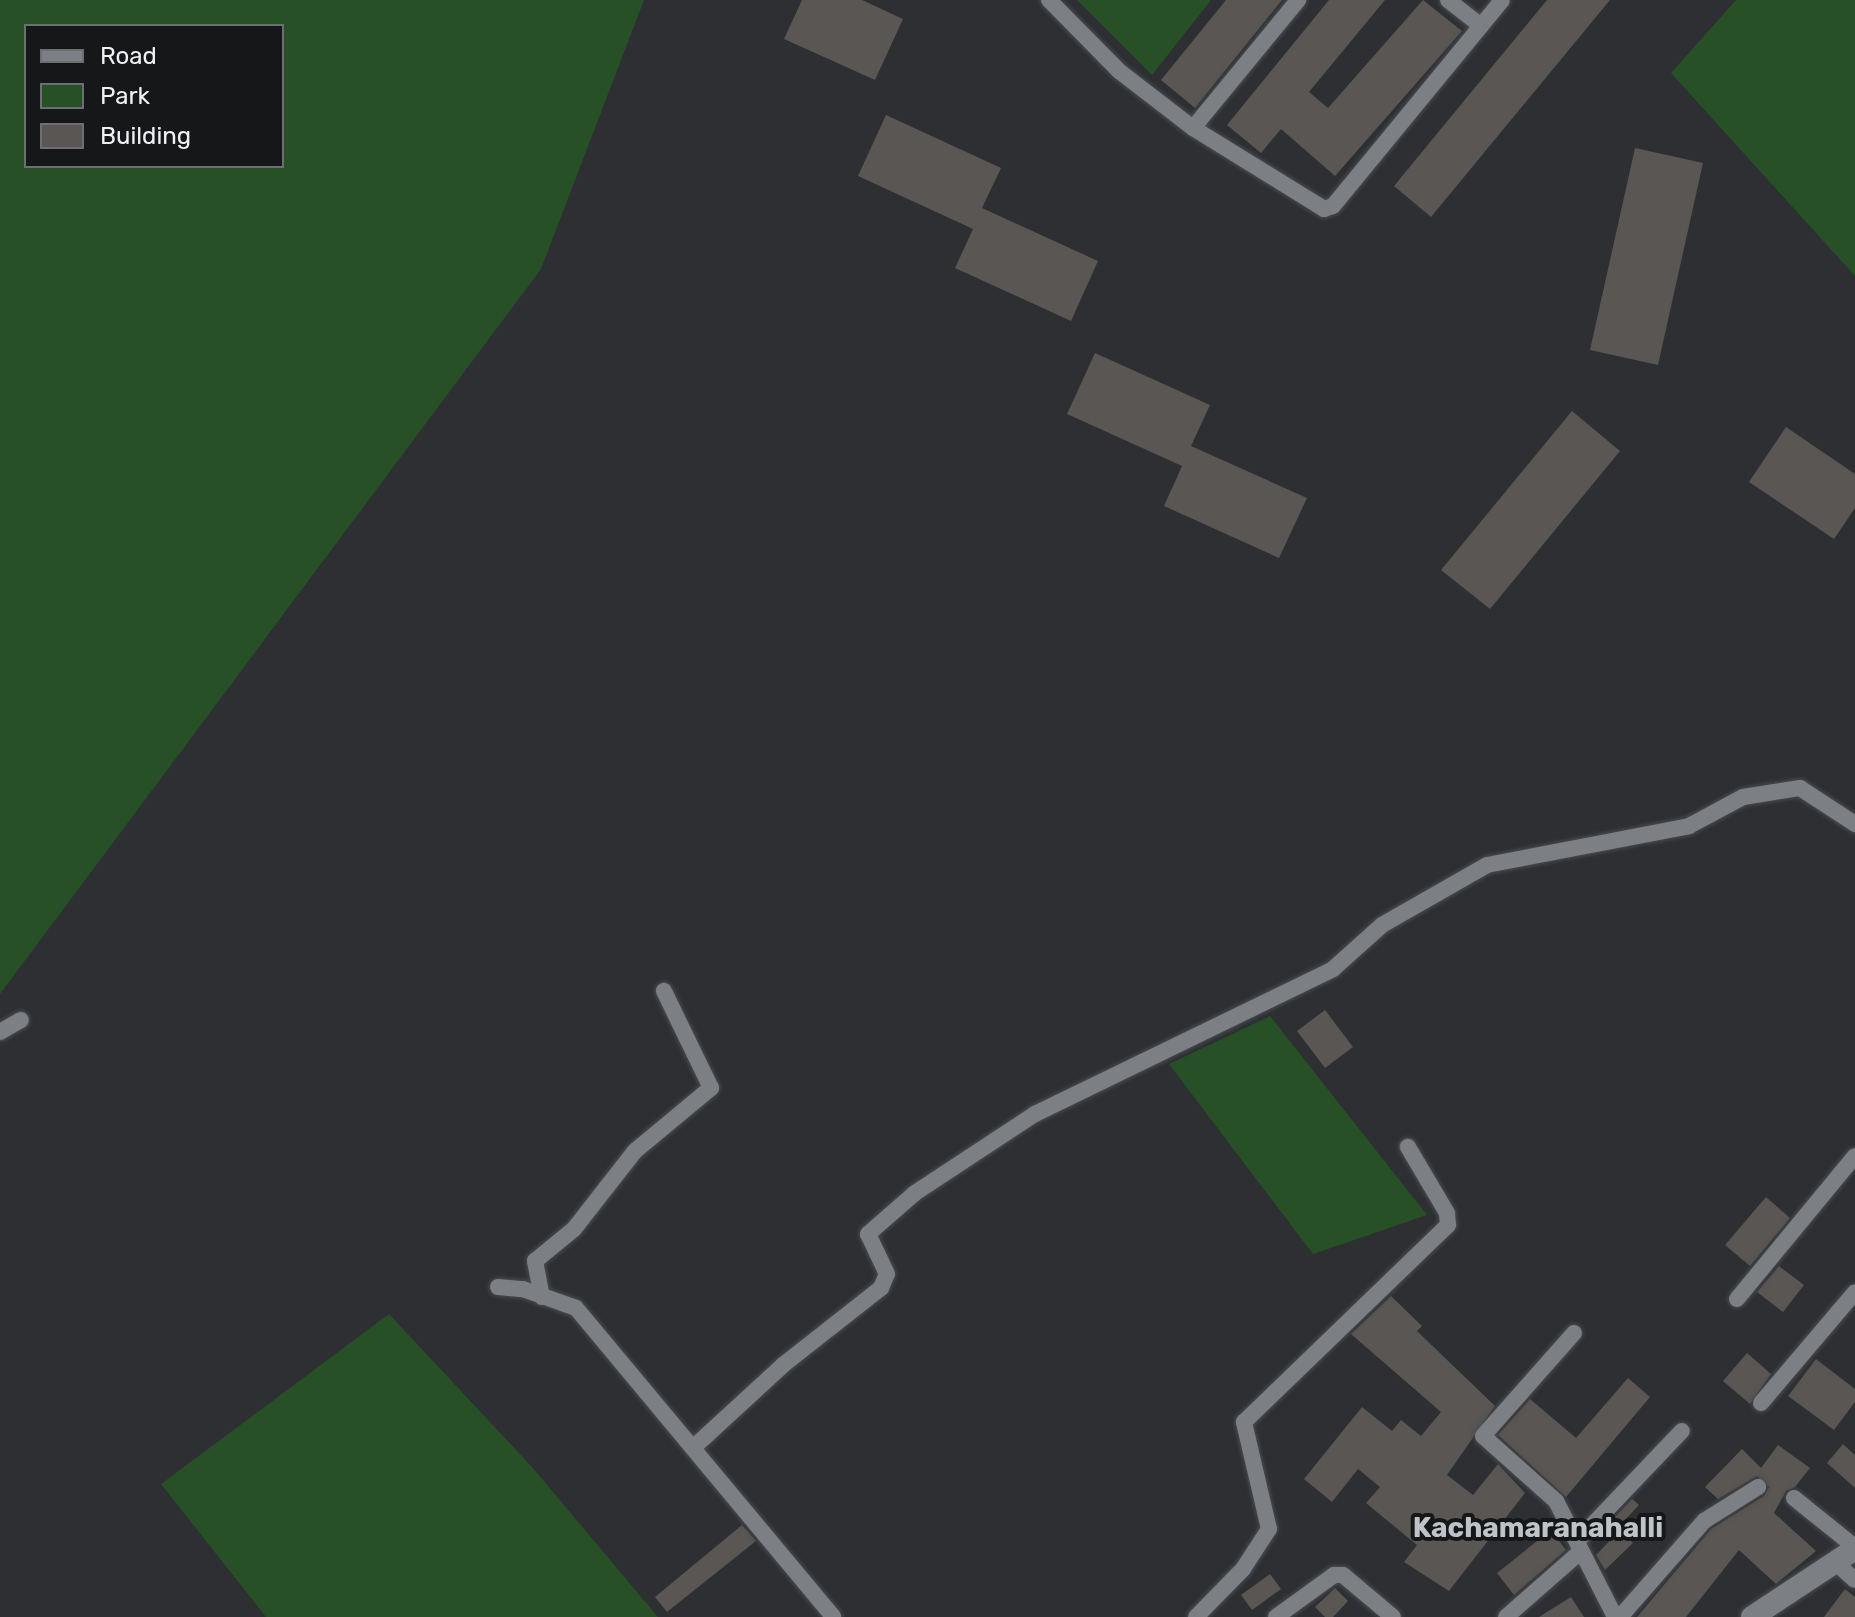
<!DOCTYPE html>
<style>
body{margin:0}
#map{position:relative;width:1855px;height:1617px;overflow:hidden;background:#2d2f33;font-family:Rubik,sans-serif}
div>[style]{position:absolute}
.green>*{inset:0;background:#285027}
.building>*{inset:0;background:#5a5653}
.roads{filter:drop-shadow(0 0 2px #4a4b4f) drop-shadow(0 0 2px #4a4b4f)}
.street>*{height:16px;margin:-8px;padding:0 8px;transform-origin:8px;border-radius:8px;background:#7c7f83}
.secondary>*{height:22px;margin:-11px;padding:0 11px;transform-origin:11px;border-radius:11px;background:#7c7f83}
span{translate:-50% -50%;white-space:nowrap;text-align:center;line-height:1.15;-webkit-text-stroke:8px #161719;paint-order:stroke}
.quarter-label{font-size:28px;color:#bfc2c6;font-weight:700}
.legend{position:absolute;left:24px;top:24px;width:260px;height:144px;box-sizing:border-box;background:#161719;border:2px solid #6d6e71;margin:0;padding:10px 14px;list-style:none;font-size:24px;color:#f0f1f4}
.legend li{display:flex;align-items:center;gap:16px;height:40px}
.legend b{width:40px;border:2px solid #6d6e71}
</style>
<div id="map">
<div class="green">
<div style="clip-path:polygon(evenodd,0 0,644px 0,541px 269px,0 994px,0 0,26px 26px,282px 26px,282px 166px,26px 166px,26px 26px)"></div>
<div style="clip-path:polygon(1077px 0,1211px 0,1152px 75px)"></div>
<div style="clip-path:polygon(1736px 0,1855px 0,1855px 276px,1671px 73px)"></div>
<div style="clip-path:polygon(1270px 1016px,1427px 1215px,1313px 1254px,1169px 1064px)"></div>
<div style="clip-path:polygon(389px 1314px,532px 1467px,658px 1617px,266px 1617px,161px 1484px)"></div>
</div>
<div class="building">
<div style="clip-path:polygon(802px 0,862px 0,903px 19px,875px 80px,784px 39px)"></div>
<div style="clip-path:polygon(1226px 0,1282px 0,1195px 108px,1161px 80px)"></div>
<div style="clip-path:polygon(1329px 0,1385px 0,1309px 92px,1328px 108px,1423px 0,1462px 31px,1335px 176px,1281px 129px,1261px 153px,1227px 125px)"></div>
<div style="clip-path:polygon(1547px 0,1610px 0,1431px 217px,1394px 186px)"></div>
<div style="clip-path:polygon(886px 115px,1001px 168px,982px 208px,1098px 261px,1071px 321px,955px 268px,973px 229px,858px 176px)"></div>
<div style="clip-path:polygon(1635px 148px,1703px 163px,1658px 365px,1590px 350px)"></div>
<div style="clip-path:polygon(1095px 353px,1210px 405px,1191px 446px,1307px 498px,1279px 558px,1164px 506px,1182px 466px,1067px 414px)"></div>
<div style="clip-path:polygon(1572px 411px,1620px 451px,1490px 609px,1441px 570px)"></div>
<div style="clip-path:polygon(1786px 427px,1855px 474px,1855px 508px,1834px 539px,1749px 482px)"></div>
<div style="clip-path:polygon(1325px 1010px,1353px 1047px,1325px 1068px,1297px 1031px)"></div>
<div style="clip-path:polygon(1766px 1197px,1790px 1218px,1750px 1266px,1725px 1245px)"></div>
<div style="clip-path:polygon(1779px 1266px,1804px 1285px,1783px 1312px,1757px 1292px)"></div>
<div style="clip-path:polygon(1391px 1296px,1422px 1326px,1417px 1331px,1495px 1406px,1447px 1475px,1473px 1495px,1498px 1464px,1525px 1493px,1449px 1591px,1404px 1562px,1417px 1545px,1366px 1503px,1380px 1487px,1358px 1469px,1332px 1502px,1304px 1479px,1362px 1407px,1392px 1431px,1401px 1420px,1421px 1436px,1441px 1412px,1351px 1334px)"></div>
<div style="clip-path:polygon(1747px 1353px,1771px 1374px,1750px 1404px,1723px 1381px)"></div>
<div style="clip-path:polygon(1816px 1359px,1855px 1389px,1855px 1402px,1834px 1430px,1788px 1396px)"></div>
<div style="clip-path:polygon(1628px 1378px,1650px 1397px,1566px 1497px,1498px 1435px,1530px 1399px,1576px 1438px)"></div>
<div style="clip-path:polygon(1843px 1444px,1855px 1455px,1855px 1488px,1827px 1463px)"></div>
<div style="clip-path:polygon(1778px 1445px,1810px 1468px,1795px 1487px,1786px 1491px,1774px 1513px,1816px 1551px,1776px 1584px,1739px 1550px,1686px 1617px,1637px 1617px,1711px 1529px,1764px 1496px,1769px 1487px,1757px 1476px,1718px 1499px,1705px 1487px,1742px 1449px,1761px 1468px)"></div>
<div style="clip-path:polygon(1632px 1499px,1639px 1505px,1622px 1523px,1615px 1517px)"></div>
<div style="clip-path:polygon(742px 1525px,756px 1541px,667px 1612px,655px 1597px)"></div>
<div style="clip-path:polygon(1551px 1530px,1566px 1550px,1514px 1595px,1497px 1573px)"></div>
<div style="clip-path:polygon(1620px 1530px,1633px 1543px,1605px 1570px,1596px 1555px)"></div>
<div style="clip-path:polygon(1270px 1574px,1281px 1589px,1252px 1610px,1241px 1595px)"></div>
<div style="clip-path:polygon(1335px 1588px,1348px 1601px,1333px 1617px,1325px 1617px,1315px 1607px)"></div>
<div style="clip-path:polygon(1845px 1589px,1855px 1597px,1855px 1617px,1824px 1617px)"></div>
<div style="clip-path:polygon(1571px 1597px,1584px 1617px,1539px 1617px)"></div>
</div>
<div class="roads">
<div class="street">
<div style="left:1049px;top:0;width:100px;rotate:45.4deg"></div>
<div style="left:1119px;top:71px;width:93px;rotate:37.6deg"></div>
<div style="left:1193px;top:128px;width:154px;rotate:31.7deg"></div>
<div style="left:1324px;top:209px;width:9px;rotate:-18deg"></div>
<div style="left:1333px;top:206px;width:266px;rotate:-50.6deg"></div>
<div style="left:1448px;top:0;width:42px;rotate:38.2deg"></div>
<div style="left:1193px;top:128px;width:166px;rotate:-50.6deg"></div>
<div style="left:0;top:1032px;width:24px;rotate:-30deg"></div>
<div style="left:498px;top:1287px;width:25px;rotate:5deg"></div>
<div style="left:523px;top:1289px;width:56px;rotate:19.7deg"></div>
<div style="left:576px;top:1308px;width:402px;rotate:50.2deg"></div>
<div style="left:542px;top:1297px;width:37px;rotate:-101deg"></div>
<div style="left:535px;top:1261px;width:50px;rotate:-39.4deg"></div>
<div style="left:574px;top:1229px;width:99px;rotate:-52deg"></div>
<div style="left:635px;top:1151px;width:99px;rotate:-39.7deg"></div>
<div style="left:711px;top:1088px;width:108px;rotate:-115.9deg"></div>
<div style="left:1737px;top:1299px;width:185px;rotate:-50.5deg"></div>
<div style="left:1574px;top:1333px;width:137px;rotate:131.5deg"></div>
<div style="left:1483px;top:1436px;width:98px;rotate:41.7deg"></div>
<div style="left:1556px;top:1501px;width:130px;rotate:63deg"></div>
<div style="left:1761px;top:1403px;width:145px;rotate:-49.7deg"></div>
<div style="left:695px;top:1446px;width:120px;rotate:-42.6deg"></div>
<div style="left:783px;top:1365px;width:125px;rotate:-38.2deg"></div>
<div style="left:881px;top:1288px;width:15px;rotate:-67deg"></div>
<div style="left:887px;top:1274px;width:44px;rotate:-115.4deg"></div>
<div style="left:868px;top:1234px;width:62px;rotate:-41.1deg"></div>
<div style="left:915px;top:1193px;width:144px;rotate:-33.4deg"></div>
<div style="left:1035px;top:1114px;width:331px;rotate:-25.9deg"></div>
<div style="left:1333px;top:969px;width:66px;rotate:-41.9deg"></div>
<div style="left:1382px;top:925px;width:121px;rotate:-29.7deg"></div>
<div style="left:1487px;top:865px;width:206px;rotate:-10.9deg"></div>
<div style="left:1689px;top:826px;width:61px;rotate:-28.2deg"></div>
<div style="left:1743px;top:797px;width:58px;rotate:-9deg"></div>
<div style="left:1800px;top:788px;width:66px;rotate:33.2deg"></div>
<div style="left:1794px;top:1498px;width:78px;rotate:38.8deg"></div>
<div style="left:1579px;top:1539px;width:149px;rotate:-46.4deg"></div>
<div style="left:1836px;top:1563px;width:25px;rotate:42deg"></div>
<div style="left:1196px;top:1617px;width:67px;rotate:-45.6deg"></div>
<div style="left:1243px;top:1569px;width:48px;rotate:-57deg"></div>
<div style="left:1269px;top:1529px;width:110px;rotate:-103.2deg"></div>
<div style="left:1244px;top:1422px;width:284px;rotate:-44deg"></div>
<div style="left:1448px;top:1225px;width:12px;rotate:-95deg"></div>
<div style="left:1447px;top:1213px;width:77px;rotate:-120.6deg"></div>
<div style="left:1276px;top:1617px;width:72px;rotate:-35.9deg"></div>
<div style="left:1334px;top:1575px;width:9px"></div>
<div style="left:1343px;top:1575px;width:65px;rotate:40deg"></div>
<div style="left:1506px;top:1617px;width:100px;rotate:-41.3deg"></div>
<div style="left:1620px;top:1617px;width:128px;rotate:-48.8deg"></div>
<div style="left:1704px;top:1521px;width:64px;rotate:-32.2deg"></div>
</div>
<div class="secondary">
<div style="left:1752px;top:1617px;width:123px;rotate:-33.4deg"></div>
</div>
</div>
<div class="quarter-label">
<span style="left:1538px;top:1528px">Kachamaranahalli</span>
</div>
<ul class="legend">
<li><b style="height:10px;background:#7c7f83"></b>Road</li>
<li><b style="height:22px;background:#285027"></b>Park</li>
<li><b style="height:22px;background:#5a5653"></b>Building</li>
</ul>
</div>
